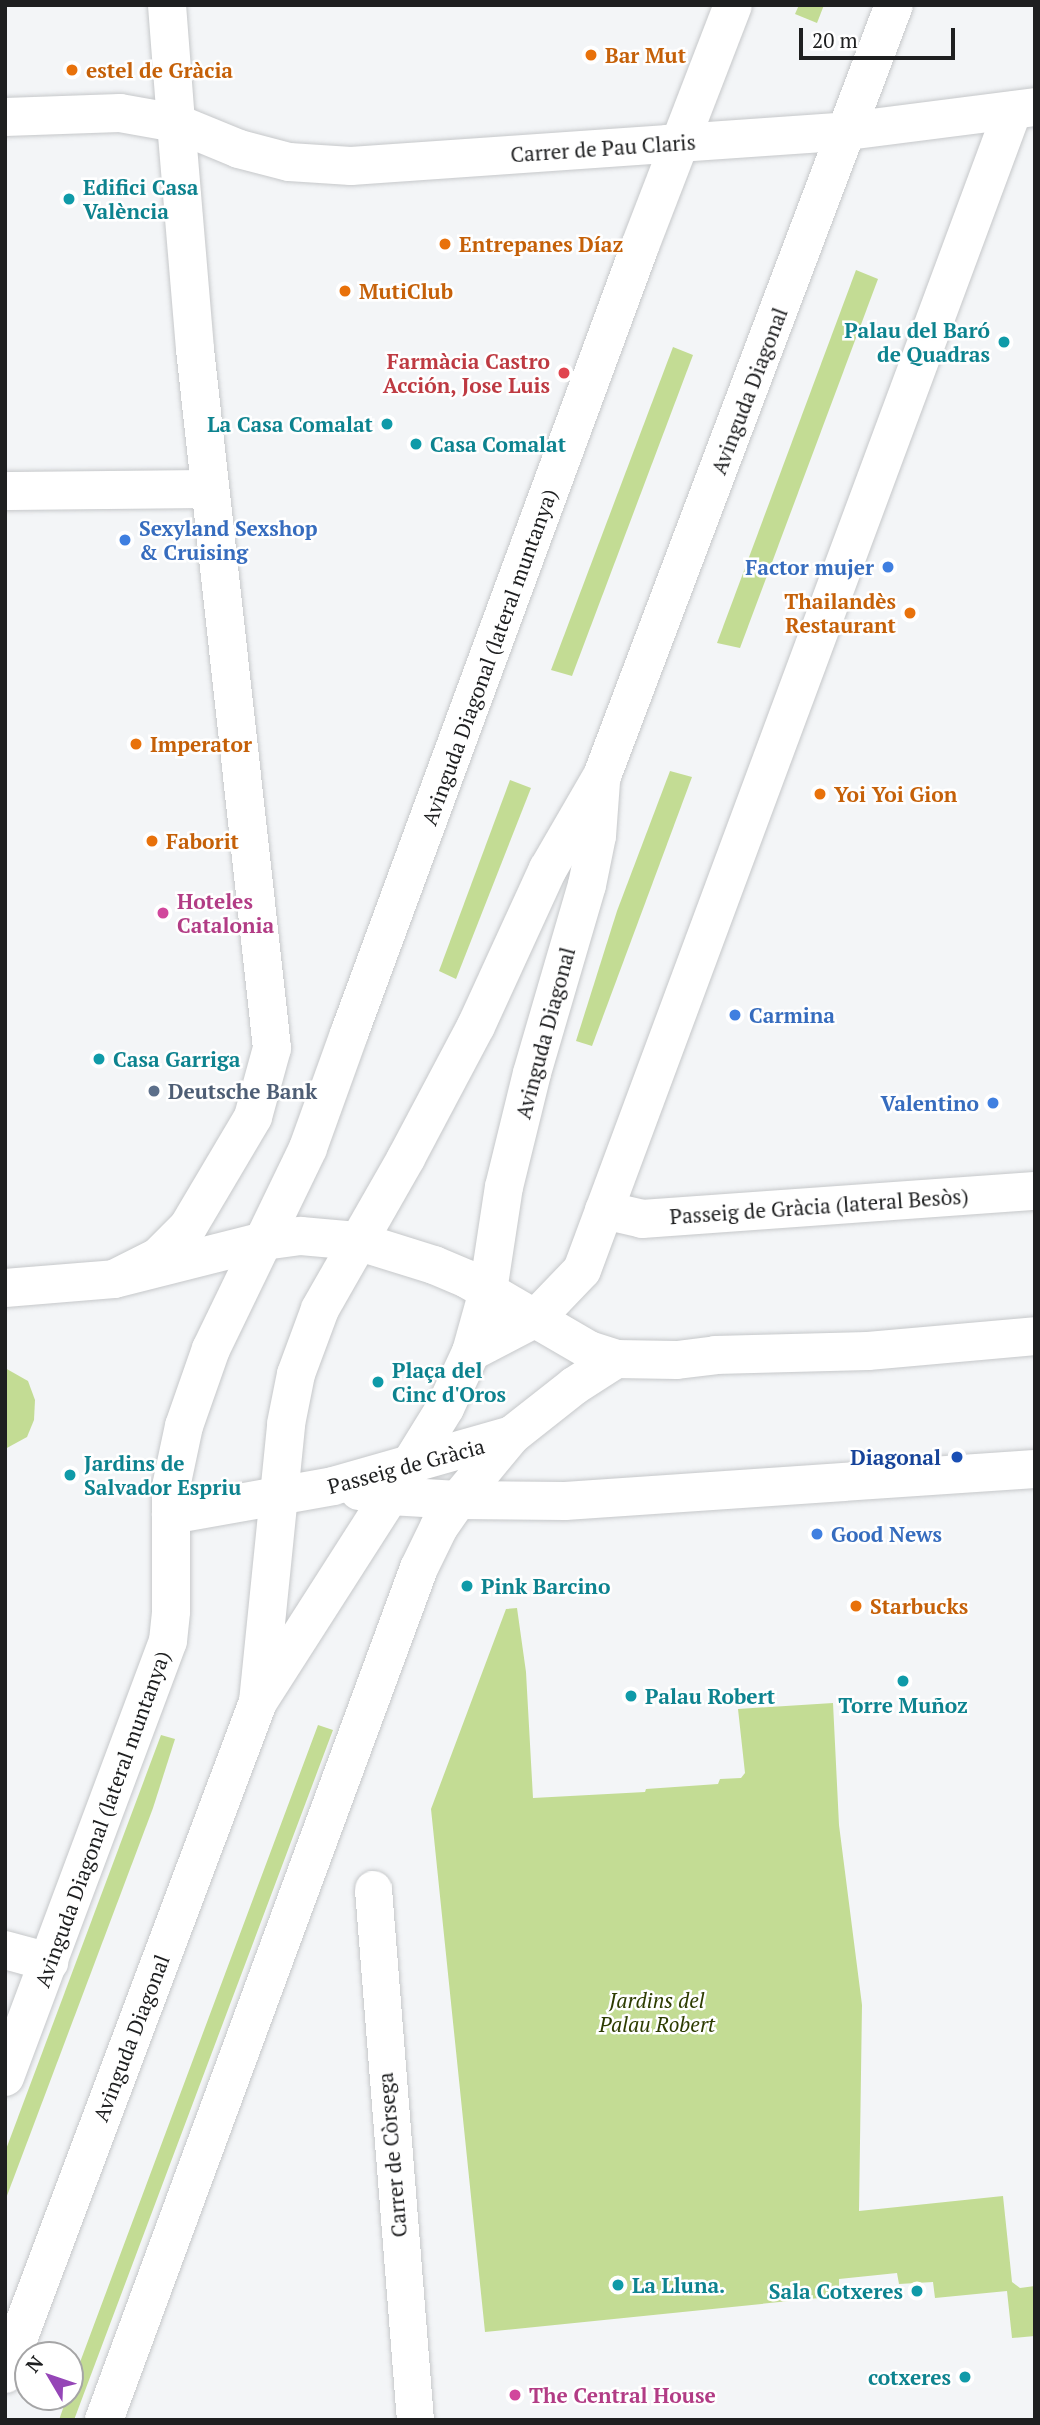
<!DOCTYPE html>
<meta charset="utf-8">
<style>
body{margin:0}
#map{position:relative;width:1040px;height:2425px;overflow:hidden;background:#f3f5f7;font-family:"PT Serif",serif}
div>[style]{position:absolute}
.green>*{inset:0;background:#c3dc94}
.roads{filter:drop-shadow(0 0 2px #c6c8ca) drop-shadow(0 0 2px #c6c8ca)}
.pedestrian>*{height:37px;margin:-18.5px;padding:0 18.5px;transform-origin:18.5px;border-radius:18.5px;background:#fff}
.minor>*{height:38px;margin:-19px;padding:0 19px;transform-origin:19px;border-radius:19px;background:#fff}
.tertiary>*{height:38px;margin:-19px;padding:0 19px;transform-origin:19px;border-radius:19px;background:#fff}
.secondary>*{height:38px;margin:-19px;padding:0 19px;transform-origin:19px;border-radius:19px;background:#fff}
.dots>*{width:19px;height:19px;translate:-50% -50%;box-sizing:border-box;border:4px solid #fff;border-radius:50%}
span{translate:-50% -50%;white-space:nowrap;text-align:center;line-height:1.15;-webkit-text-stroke:5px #fff;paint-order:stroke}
.food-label{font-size:21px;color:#c56008;font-weight:700}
.left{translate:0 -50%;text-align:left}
.right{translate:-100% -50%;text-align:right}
.street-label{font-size:21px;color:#1e1f20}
.culture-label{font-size:21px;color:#0d838f;font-weight:700}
.health-label{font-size:21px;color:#be3a42;font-weight:700}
.shop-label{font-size:21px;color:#366cbe;font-weight:700}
.hotel-label{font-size:21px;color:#b23c85;font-weight:700}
.service-label{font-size:21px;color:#4e5e75;font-weight:700}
.transit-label{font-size:21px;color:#164399;font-weight:700}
.park-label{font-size:21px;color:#2d3c01;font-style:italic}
.frame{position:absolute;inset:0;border:7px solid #1e1f20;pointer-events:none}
.north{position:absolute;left:14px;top:2341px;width:70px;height:70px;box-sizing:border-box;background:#fff;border:2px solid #a5a5a6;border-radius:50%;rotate:309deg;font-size:19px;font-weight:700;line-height:28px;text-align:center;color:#1e1f20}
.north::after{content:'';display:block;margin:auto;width:24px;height:32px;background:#9546b7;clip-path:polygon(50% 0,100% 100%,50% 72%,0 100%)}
.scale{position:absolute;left:799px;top:28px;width:156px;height:32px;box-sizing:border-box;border:4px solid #1e1f20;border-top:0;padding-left:9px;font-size:21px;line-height:24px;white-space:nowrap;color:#1e1f20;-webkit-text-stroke:5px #fff;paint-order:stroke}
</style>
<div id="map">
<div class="green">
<div style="clip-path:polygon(799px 5px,824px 5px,817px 23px,795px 14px)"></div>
<div style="clip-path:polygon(856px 270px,878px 279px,740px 648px,717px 643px)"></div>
<div style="clip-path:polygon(673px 347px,693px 355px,572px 676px,551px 670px)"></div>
<div style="clip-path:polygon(670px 771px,692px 777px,592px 1046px,576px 1041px,617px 911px)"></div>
<div style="clip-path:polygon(510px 780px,531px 788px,456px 979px,439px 971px)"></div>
<div style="clip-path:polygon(5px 1368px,28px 1381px,35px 1400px,34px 1420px,27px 1437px,5px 1449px)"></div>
<div style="clip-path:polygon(517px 1608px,526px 1672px,533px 1798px,645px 1792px,646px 1789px,718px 1784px,720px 1779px,741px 1778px,745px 1773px,738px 1709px,833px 1703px,839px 1825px,862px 2005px,859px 2211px,1003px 2196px,1012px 2282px,1020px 2288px,1035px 2286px,1035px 2336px,1012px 2338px,1007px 2291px,935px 2298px,933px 2282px,899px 2284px,897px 2273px,839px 2279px,839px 2296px,485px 2332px,431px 1809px,506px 1609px)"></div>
<div style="clip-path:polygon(318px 1725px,333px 1730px,74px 2420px,59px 2420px,67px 2397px,70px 2397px,70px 2389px)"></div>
<div style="clip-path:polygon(161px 1735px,175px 1739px,153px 1808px,5px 2201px,5px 2152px)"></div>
</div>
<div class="roads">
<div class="pedestrian">
<div style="left:373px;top:1889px;width:533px;rotate:85.48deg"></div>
</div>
<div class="minor">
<div style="left:5px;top:117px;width:115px;rotate:-2deg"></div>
<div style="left:120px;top:113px;width:57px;rotate:10.1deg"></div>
<div style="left:5px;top:491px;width:205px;rotate:-0.6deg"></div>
<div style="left:349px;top:1034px;width:840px;rotate:-69.73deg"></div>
<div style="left:640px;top:246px;width:258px;rotate:-68.9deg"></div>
<div style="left:604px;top:1210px;width:39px;rotate:13deg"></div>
<div style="left:642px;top:1219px;width:394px;rotate:-4.1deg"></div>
<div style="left:458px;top:1500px;width:107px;rotate:0.5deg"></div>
<div style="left:565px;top:1501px;width:471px;rotate:-3.9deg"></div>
<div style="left:5px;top:1950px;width:46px;rotate:15.3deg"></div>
</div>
<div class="tertiary">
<div style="left:114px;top:1279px;width:49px;rotate:-26.6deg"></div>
<div style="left:158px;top:1257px;width:42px;rotate:-45deg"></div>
<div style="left:188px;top:1227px;width:128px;rotate:-59.4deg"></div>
<div style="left:253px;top:1117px;width:72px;rotate:-74.6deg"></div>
<div style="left:272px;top:1048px;width:703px;rotate:-96.29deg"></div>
<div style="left:195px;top:349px;width:227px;rotate:-94.8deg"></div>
<div style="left:5px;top:1288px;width:109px;rotate:-4.7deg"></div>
<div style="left:114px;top:1279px;width:155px;rotate:-14.2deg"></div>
<div style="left:264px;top:1241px;width:37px;rotate:-8deg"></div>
<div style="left:301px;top:1236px;width:56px;rotate:5.1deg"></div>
<div style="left:357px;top:1241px;width:81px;rotate:17.3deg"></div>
<div style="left:434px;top:1265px;width:36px;rotate:23deg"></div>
<div style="left:467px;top:1279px;width:141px;rotate:30.2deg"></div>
<div style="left:589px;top:1350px;width:28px;rotate:18deg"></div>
<div style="left:616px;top:1359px;width:61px;rotate:0.9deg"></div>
<div style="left:677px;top:1360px;width:38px;rotate:-7deg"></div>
<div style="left:715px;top:1355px;width:153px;rotate:-1.5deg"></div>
<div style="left:868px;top:1351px;width:168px;rotate:-5.1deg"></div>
<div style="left:359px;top:1491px;width:31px;rotate:9deg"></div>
<div style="left:390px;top:1496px;width:68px;rotate:3.4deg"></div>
<div style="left:171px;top:1515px;width:165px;rotate:-10.1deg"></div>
<div style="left:333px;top:1486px;width:186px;rotate:-15.9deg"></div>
<div style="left:512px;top:1435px;width:79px;rotate:-38.3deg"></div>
<div style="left:574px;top:1386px;width:50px;rotate:-32.7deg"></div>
<div style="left:5px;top:2077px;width:465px;rotate:-69.5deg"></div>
<div style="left:168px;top:1641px;width:30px;rotate:-84deg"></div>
<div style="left:171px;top:1611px;width:124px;rotate:-90deg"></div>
<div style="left:171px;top:1487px;width:62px;rotate:-78deg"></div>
<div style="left:184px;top:1426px;width:82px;rotate:-70.7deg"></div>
<div style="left:211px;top:1349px;width:223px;rotate:-64.2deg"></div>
<div style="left:308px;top:1148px;width:121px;rotate:-70.2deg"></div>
<div style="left:104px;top:2420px;width:908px;rotate:-69.71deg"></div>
<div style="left:419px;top:1568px;width:46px;rotate:-64deg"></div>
<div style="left:439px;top:1527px;width:33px;rotate:-55deg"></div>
<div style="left:458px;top:1500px;width:85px;rotate:-50.3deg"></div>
</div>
<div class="secondary">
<div style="left:167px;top:5px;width:118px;rotate:85.6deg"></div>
<div style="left:176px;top:123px;width:68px;rotate:22.4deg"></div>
<div style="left:239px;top:149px;width:52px;rotate:14.6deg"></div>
<div style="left:289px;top:162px;width:62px;rotate:3.7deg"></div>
<div style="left:351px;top:166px;width:498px;rotate:-4deg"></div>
<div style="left:848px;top:131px;width:189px;rotate:-7.3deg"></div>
<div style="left:471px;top:1352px;width:73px;rotate:-27.6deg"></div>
<div style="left:536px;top:1318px;width:66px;rotate:-46.2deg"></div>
<div style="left:582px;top:1270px;width:1237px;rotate:-69.62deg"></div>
<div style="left:258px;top:1702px;width:279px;rotate:-84.2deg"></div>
<div style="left:286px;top:1424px;width:51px;rotate:-78.7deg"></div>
<div style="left:296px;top:1374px;width:69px;rotate:-69.7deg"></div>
<div style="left:320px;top:1309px;width:174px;rotate:-60.3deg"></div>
<div style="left:406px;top:1158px;width:149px;rotate:-62.1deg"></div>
<div style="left:476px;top:1026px;width:173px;rotate:-65.4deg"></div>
<div style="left:548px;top:869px;width:108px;rotate:-59.9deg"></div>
<div style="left:602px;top:776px;width:824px;rotate:-69.26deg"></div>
<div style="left:5px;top:2374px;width:718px;rotate:-69.37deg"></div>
<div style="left:258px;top:1702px;width:284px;rotate:-57.4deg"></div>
<div style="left:411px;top:1463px;width:65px;rotate:-58.3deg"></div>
<div style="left:445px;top:1408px;width:62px;rotate:-65.1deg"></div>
<div style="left:471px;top:1352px;width:63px;rotate:-74.4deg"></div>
<div style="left:488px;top:1291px;width:105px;rotate:-81.3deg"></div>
<div style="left:504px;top:1187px;width:117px;rotate:-76.2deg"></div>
<div style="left:532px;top:1073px;width:196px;rotate:-73.7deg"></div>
<div style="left:587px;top:885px;width:50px;rotate:-78.5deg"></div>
<div style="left:597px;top:836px;width:54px;rotate:-85.8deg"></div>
</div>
</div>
<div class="dots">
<div style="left:591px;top:55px;background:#e8710a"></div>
<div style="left:72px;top:70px;background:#e8710a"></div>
<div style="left:69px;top:199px;background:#0f9aa8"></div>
<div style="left:445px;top:244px;background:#e8710a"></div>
<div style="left:345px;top:291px;background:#e8710a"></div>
<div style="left:1004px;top:342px;background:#0f9aa8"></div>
<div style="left:564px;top:373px;background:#e0444e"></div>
<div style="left:387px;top:424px;background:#0f9aa8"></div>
<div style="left:416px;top:444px;background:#0f9aa8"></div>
<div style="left:125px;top:540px;background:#3f7fe0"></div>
<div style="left:888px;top:567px;background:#3f7fe0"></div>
<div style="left:910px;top:613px;background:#e8710a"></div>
<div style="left:136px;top:744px;background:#e8710a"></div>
<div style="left:820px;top:794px;background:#e8710a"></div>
<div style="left:152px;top:841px;background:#e8710a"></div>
<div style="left:163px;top:913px;background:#d1479c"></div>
<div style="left:735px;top:1015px;background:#3f7fe0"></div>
<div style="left:99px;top:1059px;background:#0f9aa8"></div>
<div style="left:154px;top:1091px;background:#5c6f8a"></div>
<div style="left:993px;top:1103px;background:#3f7fe0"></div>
<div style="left:378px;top:1382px;background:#0f9aa8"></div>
<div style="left:957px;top:1457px;background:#1a4fb4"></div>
<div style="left:70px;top:1475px;background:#0f9aa8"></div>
<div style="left:817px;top:1534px;background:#3f7fe0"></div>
<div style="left:467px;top:1586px;background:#0f9aa8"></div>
<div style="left:856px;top:1606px;background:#e8710a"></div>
<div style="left:903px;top:1681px;background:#0f9aa8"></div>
<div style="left:631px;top:1696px;background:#0f9aa8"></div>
<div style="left:618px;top:2285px;background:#0f9aa8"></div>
<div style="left:917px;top:2291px;background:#0f9aa8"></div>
<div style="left:965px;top:2377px;background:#0f9aa8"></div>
<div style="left:515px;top:2395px;background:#d1479c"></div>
</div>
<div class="food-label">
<span class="left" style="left:605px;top:55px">Bar Mut</span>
<span class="left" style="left:86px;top:70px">estel de Gràcia</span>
<span class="left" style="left:459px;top:244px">Entrepanes Díaz</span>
<span class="left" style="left:359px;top:291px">MutiClub</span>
<span class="right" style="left:896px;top:613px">Thailandès<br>Restaurant</span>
<span class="left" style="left:150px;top:744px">Imperator</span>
<span class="left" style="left:834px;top:794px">Yoi Yoi Gion</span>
<span class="left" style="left:166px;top:841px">Faborit</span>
<span class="left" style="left:870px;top:1606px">Starbucks</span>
</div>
<div class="street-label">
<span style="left:603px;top:148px;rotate:-4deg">Carrer de Pau Claris</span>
<span style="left:749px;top:391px;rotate:-69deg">Avinguda Diagonal</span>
<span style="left:489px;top:657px;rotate:-70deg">Avinguda Diagonal (lateral muntanya)</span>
<span style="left:545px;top:1033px;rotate:-75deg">Avinguda Diagonal</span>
<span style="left:819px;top:1206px;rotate:-4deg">Passeig de Gràcia (lateral Besòs)</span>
<span style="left:406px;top:1466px;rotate:-15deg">Passeig de Gràcia</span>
<span style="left:102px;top:1819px;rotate:-70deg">Avinguda Diagonal (lateral muntanya)</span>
<span style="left:131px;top:2038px;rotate:-69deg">Avinguda Diagonal</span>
<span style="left:392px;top:2155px;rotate:-95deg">Carrer de Còrsega</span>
</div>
<div class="culture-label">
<span class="left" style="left:83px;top:199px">Edifici Casa<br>València</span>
<span class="right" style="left:990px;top:342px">Palau del Baró<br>de Quadras</span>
<span class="right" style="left:373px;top:424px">La Casa Comalat</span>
<span class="left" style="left:430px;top:444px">Casa Comalat</span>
<span class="left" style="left:113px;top:1059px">Casa Garriga</span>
<span class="left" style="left:392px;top:1382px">Plaça del<br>Cinc d'Oros</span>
<span class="left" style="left:84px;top:1475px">Jardins de<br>Salvador Espriu</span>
<span class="left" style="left:481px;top:1586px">Pink Barcino</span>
<span class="left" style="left:645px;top:1696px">Palau Robert</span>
<span style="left:903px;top:1705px">Torre Muñoz</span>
<span class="left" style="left:632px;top:2285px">La Lluna.</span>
<span class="right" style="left:903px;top:2291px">Sala Cotxeres</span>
<span class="right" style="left:951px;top:2377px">cotxeres</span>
</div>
<div class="health-label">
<span class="right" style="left:550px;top:373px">Farmàcia Castro<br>Acción, Jose Luis</span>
</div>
<div class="shop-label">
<span class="left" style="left:139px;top:540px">Sexyland Sexshop<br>&amp; Cruising</span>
<span class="right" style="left:874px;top:567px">Factor mujer</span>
<span class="left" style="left:749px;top:1015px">Carmina</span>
<span class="right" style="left:979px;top:1103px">Valentino</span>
<span class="left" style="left:831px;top:1534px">Good News</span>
</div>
<div class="hotel-label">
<span class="left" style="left:177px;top:913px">Hoteles<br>Catalonia</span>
<span class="left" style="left:529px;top:2395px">The Central House</span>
</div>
<div class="service-label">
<span class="left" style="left:168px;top:1091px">Deutsche Bank</span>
</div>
<div class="transit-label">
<span class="right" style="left:941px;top:1457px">Diagonal</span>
</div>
<div class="park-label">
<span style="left:657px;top:2012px">Jardins del<br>Palau Robert</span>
</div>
<div class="frame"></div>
<div class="north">N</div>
<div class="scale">20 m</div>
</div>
